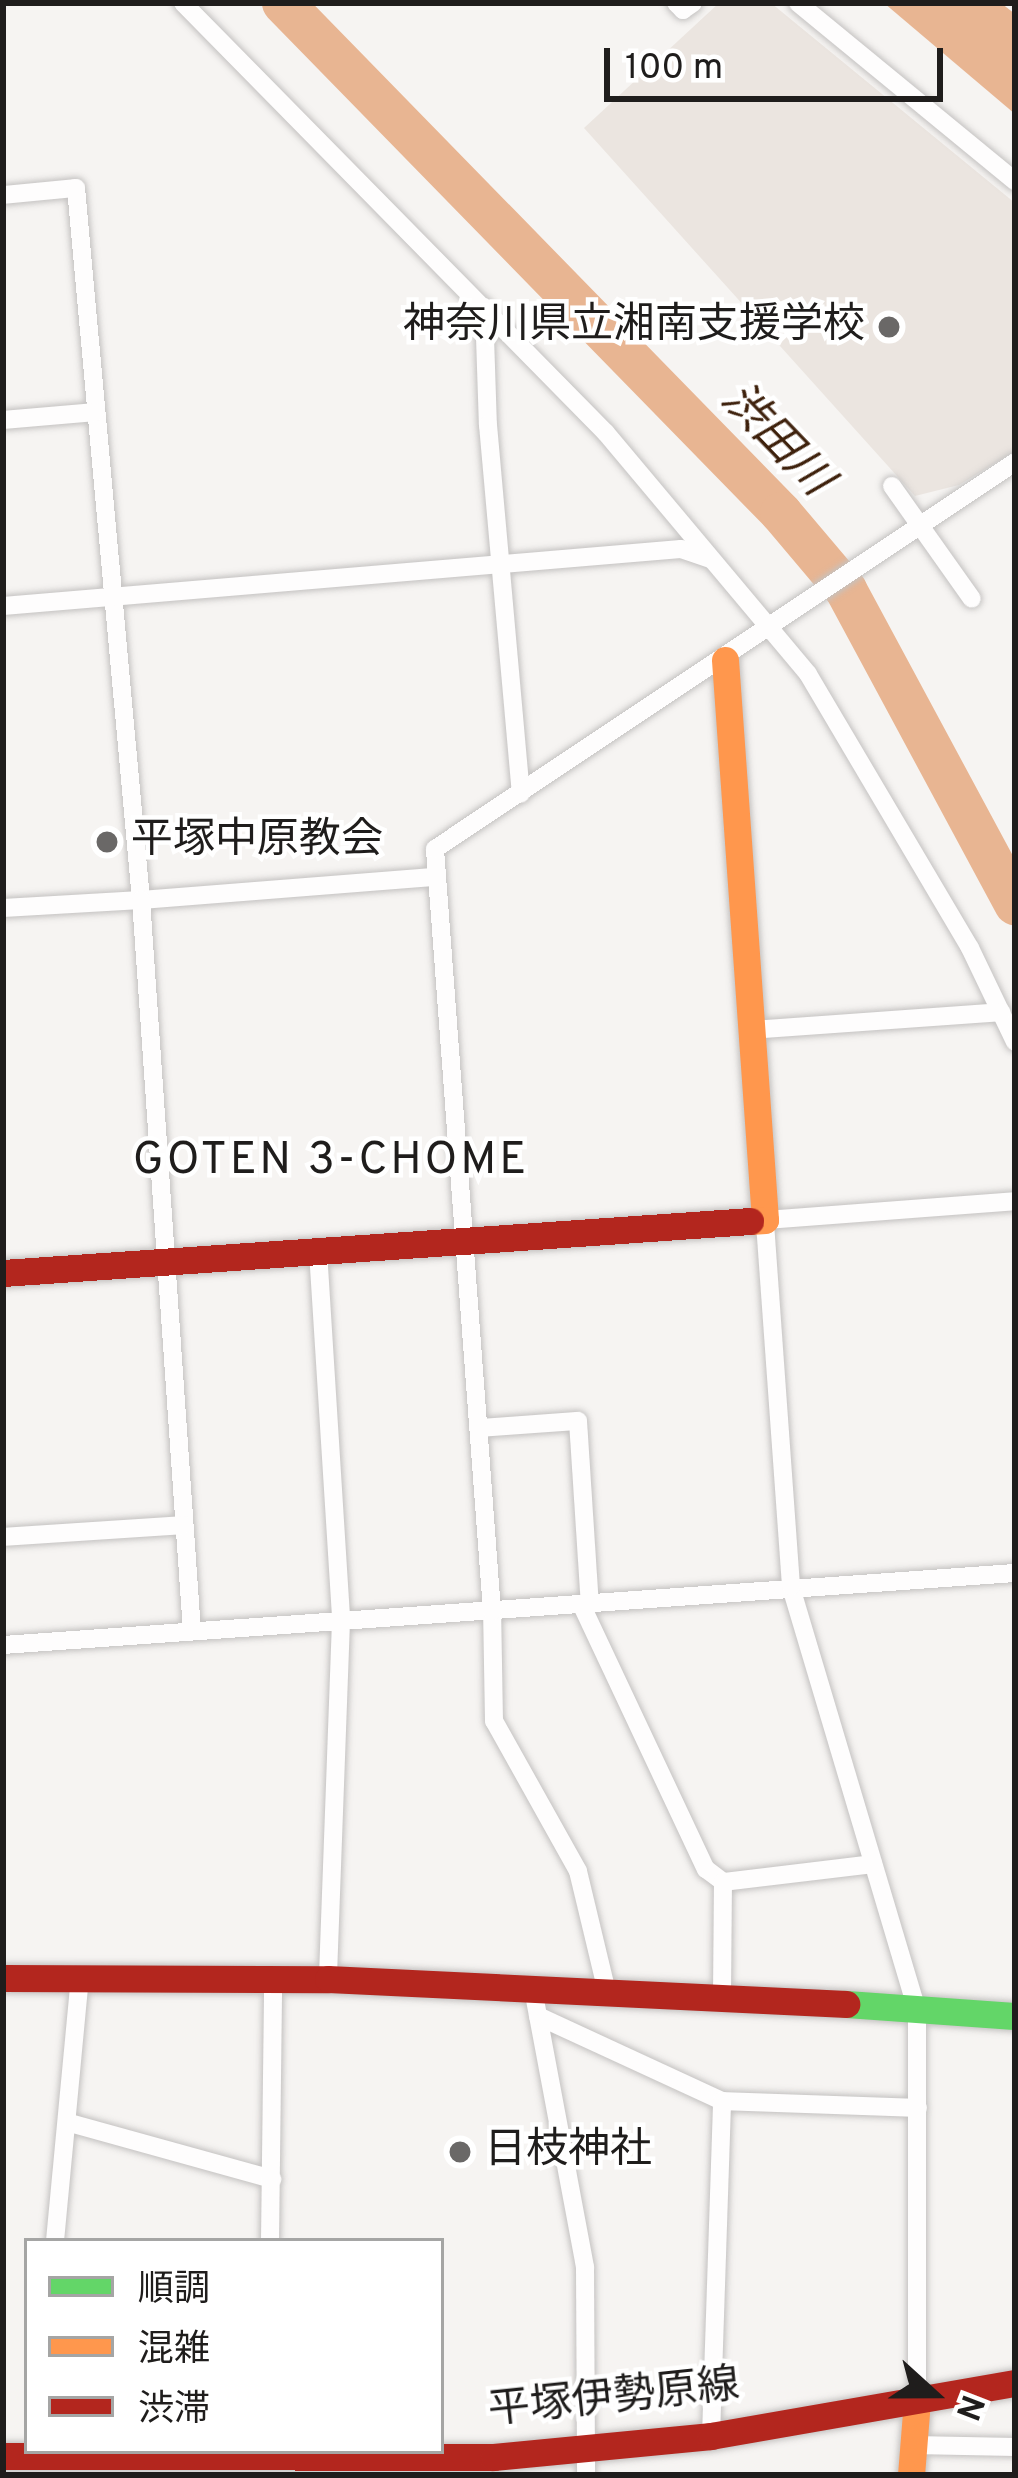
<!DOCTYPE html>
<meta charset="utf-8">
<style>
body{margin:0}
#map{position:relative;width:1018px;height:2478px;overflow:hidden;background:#f6f4f2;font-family:Overpass,"Noto Sans JP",sans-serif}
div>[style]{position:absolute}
.built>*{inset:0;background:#ebe5e0}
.water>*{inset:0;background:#e8b592}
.river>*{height:42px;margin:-21px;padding:0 21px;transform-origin:21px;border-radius:21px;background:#e8b592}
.roads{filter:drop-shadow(0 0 3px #c4c2c1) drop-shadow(0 0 3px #c4c2c1)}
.street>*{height:18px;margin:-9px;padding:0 9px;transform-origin:9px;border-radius:9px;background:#fefdfd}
.fast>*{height:27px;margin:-13.5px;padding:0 13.5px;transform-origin:13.5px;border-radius:13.5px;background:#63d668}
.slow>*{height:27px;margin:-13.5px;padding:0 13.5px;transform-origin:13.5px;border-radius:13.5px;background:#ff974d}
.jam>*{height:27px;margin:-13.5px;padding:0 13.5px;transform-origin:13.5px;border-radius:13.5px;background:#b3261e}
.dots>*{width:33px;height:33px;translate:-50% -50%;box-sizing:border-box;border:6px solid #fff;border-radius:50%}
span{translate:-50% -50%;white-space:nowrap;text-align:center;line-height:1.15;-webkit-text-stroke:9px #fff;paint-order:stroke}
.poi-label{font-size:42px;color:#1f1d1c}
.right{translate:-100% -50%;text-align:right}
.left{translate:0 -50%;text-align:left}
.street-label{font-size:42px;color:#1f1d1c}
.water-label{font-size:45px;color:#3e210c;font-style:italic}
.neighbourhood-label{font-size:45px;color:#1f1d1c;letter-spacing:3px}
.frame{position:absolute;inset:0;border:6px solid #1f1d1c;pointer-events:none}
.legend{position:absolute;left:24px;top:2238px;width:420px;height:216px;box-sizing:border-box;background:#fff;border:3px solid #a5a5a4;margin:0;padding:15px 21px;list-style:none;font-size:36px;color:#1f1d1c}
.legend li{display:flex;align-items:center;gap:24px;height:60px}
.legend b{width:60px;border:3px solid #a5a5a4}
.north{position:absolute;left:874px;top:2334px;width:120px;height:120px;-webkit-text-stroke:9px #fff;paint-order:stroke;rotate:111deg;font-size:33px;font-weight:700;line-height:48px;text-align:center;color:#1f1d1c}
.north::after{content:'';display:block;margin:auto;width:42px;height:54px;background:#1f1d1c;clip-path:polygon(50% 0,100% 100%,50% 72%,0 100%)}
.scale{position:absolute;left:604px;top:48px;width:339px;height:54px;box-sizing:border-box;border:6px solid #1f1d1c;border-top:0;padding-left:15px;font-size:36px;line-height:42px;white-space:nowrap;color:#1f1d1c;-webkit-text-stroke:9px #fff;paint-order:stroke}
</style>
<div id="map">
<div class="built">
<div style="clip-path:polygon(719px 3px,771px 3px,1015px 203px,1015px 451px,959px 485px,915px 496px,584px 128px)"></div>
</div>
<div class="water">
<div style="clip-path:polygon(884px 3px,1001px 3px,1015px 14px,1015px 114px)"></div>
</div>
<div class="river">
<div style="left:283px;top:3px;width:713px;rotate:45.68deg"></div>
<div style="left:781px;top:513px;width:101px;rotate:49.8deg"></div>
<div style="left:846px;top:590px;width:357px;rotate:61.7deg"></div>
</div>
<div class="roads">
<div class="street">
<div style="left:183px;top:3px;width:603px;rotate:45.47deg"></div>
<div style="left:606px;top:433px;width:314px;rotate:50deg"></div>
<div style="left:808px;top:674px;width:318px;rotate:59.4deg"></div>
<div style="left:970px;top:948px;width:104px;rotate:64.4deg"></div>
<div style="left:676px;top:3px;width:10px;rotate:45deg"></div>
<div style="left:683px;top:10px;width:12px;rotate:-35deg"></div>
<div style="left:798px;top:3px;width:281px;rotate:39.4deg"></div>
<div style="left:3px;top:195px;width:73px;rotate:-5.5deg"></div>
<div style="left:76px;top:188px;width:715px;rotate:84.78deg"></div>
<div style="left:141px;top:900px;width:296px;rotate:-4.5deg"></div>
<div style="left:484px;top:307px;width:118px;rotate:88.1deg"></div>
<div style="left:488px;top:425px;width:370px;rotate:84.9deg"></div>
<div style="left:3px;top:420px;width:93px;rotate:-4.9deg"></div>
<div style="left:892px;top:486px;width:138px;rotate:54.7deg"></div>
<div style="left:3px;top:606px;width:680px;rotate:-4.81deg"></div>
<div style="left:681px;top:549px;width:31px;rotate:19deg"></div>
<div style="left:3px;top:908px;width:138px;rotate:-3.3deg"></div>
<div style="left:141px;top:900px;width:733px;rotate:86.01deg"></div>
<div style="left:751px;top:1030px;width:251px;rotate:-4.1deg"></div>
<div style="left:318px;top:1251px;width:371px;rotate:86.4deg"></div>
<div style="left:341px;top:1621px;width:358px;rotate:92.1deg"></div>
<div style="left:480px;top:1428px;width:98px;rotate:-4.1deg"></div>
<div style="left:578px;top:1421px;width:184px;rotate:86.3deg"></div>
<div style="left:3px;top:1537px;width:181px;rotate:-3.8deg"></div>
<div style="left:582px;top:1606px;width:291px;rotate:64.8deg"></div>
<div style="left:706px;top:1869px;width:21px;rotate:37deg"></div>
<div style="left:723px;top:1882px;width:151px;rotate:-6.8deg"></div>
<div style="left:3px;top:1645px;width:1015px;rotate:-4.07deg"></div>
<div style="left:533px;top:1989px;width:283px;rotate:79.4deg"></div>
<div style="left:585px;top:2267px;width:208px;rotate:89.7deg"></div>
<div style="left:607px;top:1992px;width:124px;rotate:-103.5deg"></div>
<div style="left:578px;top:1871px;width:172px;rotate:-119.2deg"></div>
<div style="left:494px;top:1721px;width:110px;rotate:-91deg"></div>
<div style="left:492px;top:1611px;width:764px;rotate:-94.28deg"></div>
<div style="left:435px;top:849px;width:697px;rotate:-33.71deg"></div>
<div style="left:722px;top:1995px;width:113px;rotate:-89.5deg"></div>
<div style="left:538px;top:2016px;width:203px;rotate:24.8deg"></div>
<div style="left:722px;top:2101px;width:196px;rotate:2deg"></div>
<div style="left:70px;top:2123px;width:210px;rotate:15.5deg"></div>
<div style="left:55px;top:2241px;width:264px;rotate:-84.6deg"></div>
<div style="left:270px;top:2241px;width:264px;rotate:-89.3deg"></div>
<div style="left:917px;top:2400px;width:390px;rotate:-90deg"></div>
<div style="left:917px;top:2010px;width:442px;rotate:-106.6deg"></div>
<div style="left:791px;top:1586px;width:367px;rotate:-94.1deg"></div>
<div style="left:765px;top:1220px;width:251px;rotate:-4.3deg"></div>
<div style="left:711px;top:2436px;width:335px;rotate:-88.1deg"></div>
<div style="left:913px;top:2445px;width:102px;rotate:1.1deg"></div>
</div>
<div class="fast">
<div style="left:846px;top:2004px;width:169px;rotate:4.1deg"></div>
</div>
<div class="slow">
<div style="left:725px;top:660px;width:561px;rotate:85.91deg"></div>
<div style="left:765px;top:1220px;width:15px;rotate:176deg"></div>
<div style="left:911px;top:2475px;width:75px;rotate:-85.4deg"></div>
</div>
<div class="jam">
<div style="left:3px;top:1273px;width:749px;rotate:-3.98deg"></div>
<div style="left:3px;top:1978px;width:325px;rotate:0.2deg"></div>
<div style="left:328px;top:1979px;width:519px;rotate:2.76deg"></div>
<div style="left:3px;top:2456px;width:491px;rotate:0.1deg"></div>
<div style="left:494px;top:2457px;width:218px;rotate:-5.5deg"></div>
<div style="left:711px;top:2436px;width:309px;rotate:-9.9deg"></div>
</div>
</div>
<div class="dots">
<div style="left:889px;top:327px;background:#6a6867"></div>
<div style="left:107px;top:842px;background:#6a6867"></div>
<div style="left:460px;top:2152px;background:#6a6867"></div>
</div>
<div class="poi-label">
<span class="right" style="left:865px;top:327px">神奈川県立湘南支援学校</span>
<span class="left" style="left:131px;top:842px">平塚中原教会</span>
<span class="left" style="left:484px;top:2152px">日枝神社</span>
</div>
<div class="street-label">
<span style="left:614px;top:2400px;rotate:-6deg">平塚伊勢原線</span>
</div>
<div class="water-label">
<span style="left:775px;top:441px;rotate:46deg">渋田川</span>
</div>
<div class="neighbourhood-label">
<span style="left:331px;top:1162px">GOTEN 3-CHOME</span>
</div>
<div class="frame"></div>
<ul class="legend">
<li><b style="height:15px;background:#63d668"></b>順調</li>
<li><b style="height:15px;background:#ff974d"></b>混雑</li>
<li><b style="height:15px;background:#b3261e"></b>渋滞</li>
</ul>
<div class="north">N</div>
<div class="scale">100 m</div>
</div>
